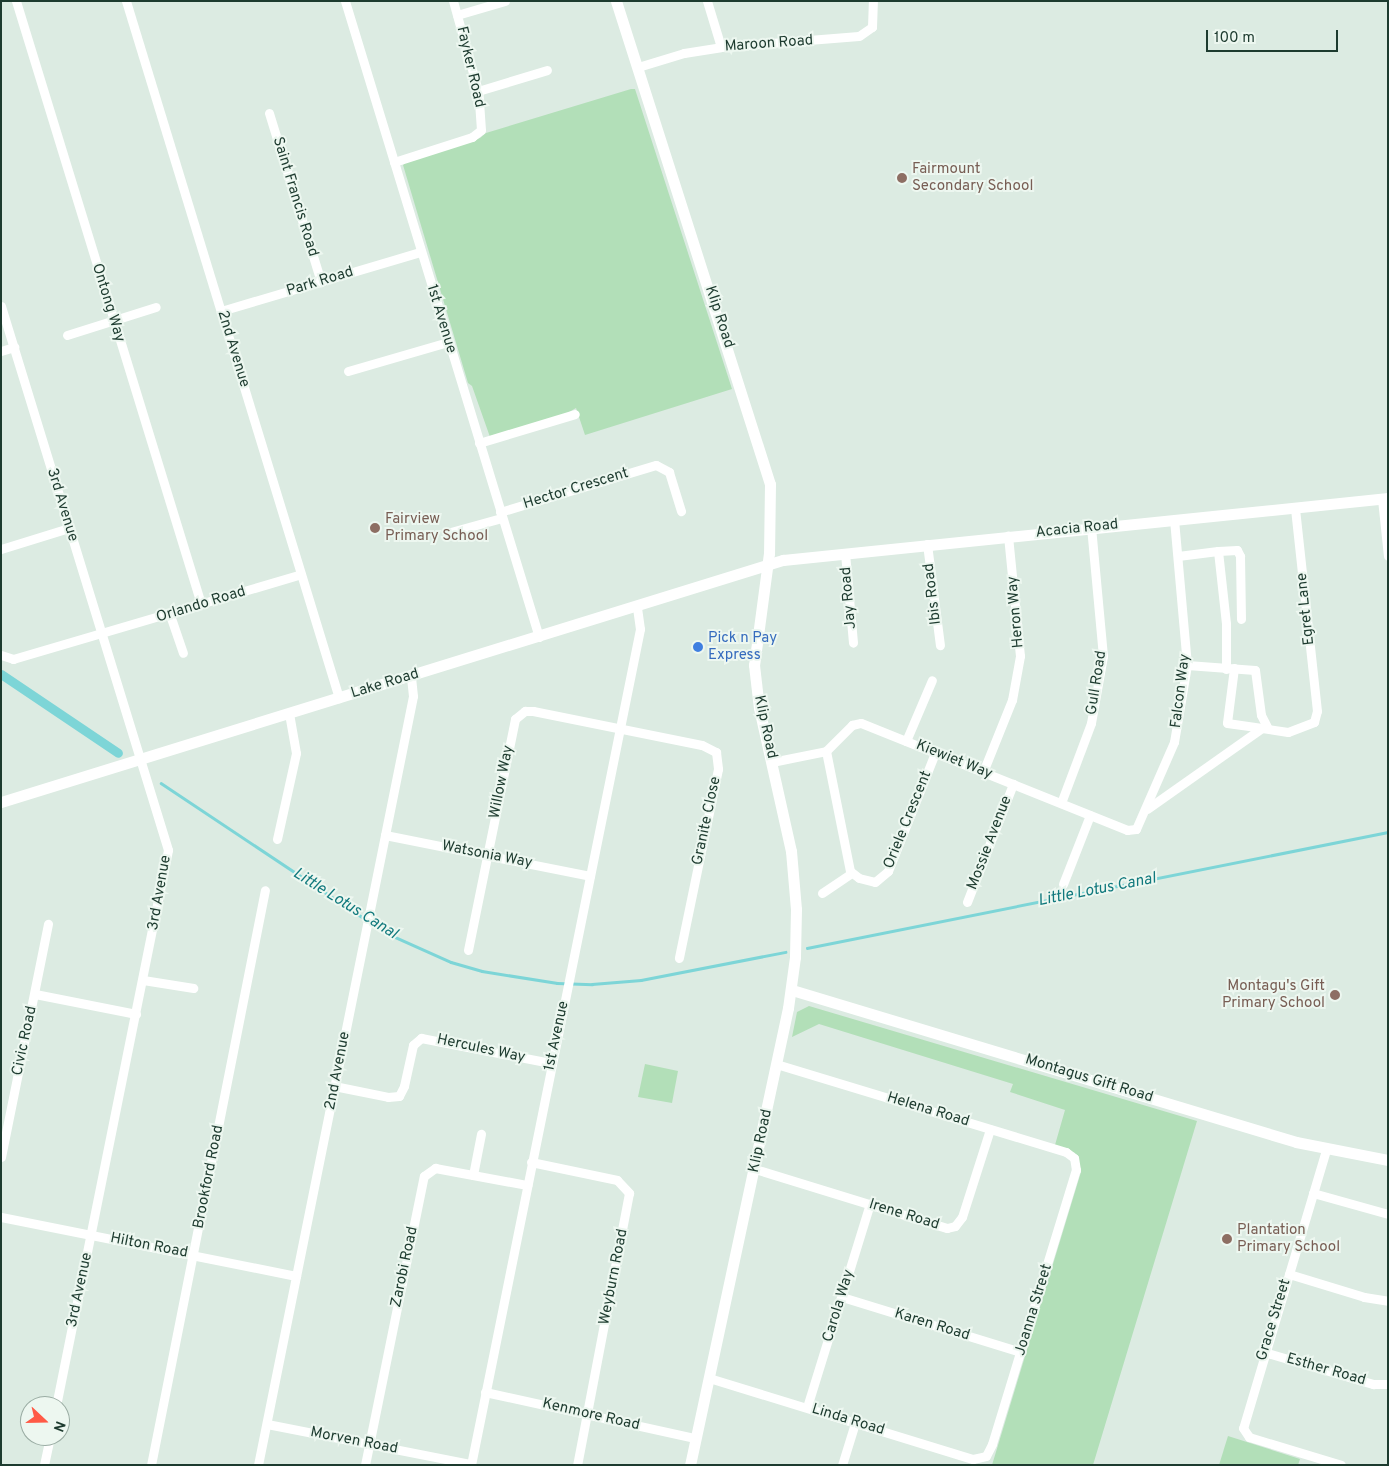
<!DOCTYPE html>
<style>
body{margin:0}
#map{position:relative;width:1389px;height:1466px;overflow:hidden;background:#dcebe2;font-family:Overpass,sans-serif}
div>[style]{position:absolute}
.green>*{inset:0;background:#b2dfb8}
.stream>*{height:2.5px;margin:-1.25px;padding:0 1.25px;transform-origin:1.25px;border-radius:1.25px;background:#7dd5d7}
.canal>*{height:9px;margin:-4.5px;padding:0 4.5px;transform-origin:4.5px;border-radius:4.5px;background:#7dd5d7}
.minor>*{height:9px;margin:-4.5px;padding:0 4.5px;transform-origin:4.5px;border-radius:4.5px;background:#fff}
.tertiary>*{height:11px;margin:-5.5px;padding:0 5.5px;transform-origin:5.5px;border-radius:5.5px;background:#fff}
.dots>*{width:14px;height:14px;translate:-50% -50%;box-sizing:border-box;border:2px solid #edf7f0;border-radius:50%}
span{translate:-50% -50%;white-space:nowrap;text-align:center;line-height:1.15;-webkit-text-stroke:4px #edf7f0;paint-order:stroke}
.street-label{font-size:15px;color:#1d3b2f}
.education-label{font-size:15px;color:#785e54}
.left{translate:0 -50%;text-align:left}
.right{translate:-100% -50%;text-align:right}
.shop-label{font-size:15px;color:#366cbe}
.water-label{font-size:16px;color:#11797d;font-style:italic}
.frame{position:absolute;inset:0;border:2px solid #1d3b2f;pointer-events:none}
.north{position:absolute;left:20px;top:1396px;width:50px;height:50px;box-sizing:border-box;background:#edf7f0;border:1px solid #9aaca3;border-radius:50%;rotate:111deg;font-size:14px;font-weight:700;line-height:20px;text-align:center;color:#1d3b2f}
.north::after{content:'';display:block;margin:auto;width:18px;height:22px;background:#ff5a46;clip-path:polygon(50% 0,100% 100%,50% 72%,0 100%)}
.scale{position:absolute;left:1206px;top:30px;width:132px;height:22px;box-sizing:border-box;border:2px solid #1d3b2f;border-top:0;padding-left:6px;font-size:15px;line-height:18px;white-space:nowrap;color:#1d3b2f;-webkit-text-stroke:4px #edf7f0;paint-order:stroke}
</style>
<div id="map">
<div class="green">
<div style="clip-path:polygon(631px 89px,635px 89px,732px 389px,585px 435px,576px 408px,564px 415px,490px 437px,472px 386px,468px 383px,403px 165px,407px 161px,480px 138px,486px 133px)"></div>
<div style="clip-path:polygon(809px 1006px,1197px 1121px,1093px 1465px,992px 1465px,1081px 1172px,1075px 1153px,1055px 1145px,1065px 1110px,1010px 1092px,1013px 1084px,819px 1024px,792px 1037px,797px 1012px)"></div>
<div style="clip-path:polygon(645px 1064px,678px 1071px,672px 1103px,638px 1097px)"></div>
<div style="clip-path:polygon(1228px 1436px,1300px 1459px,1298px 1465px,1219px 1465px)"></div>
</div>
<div class="stream">
<div style="left:161px;top:783px;width:270px;rotate:33.7deg"></div>
<div style="left:386px;top:933px;width:71px;rotate:24deg"></div>
<div style="left:451px;top:962px;width:32px;rotate:16deg"></div>
<div style="left:482px;top:971px;width:76px;rotate:9.1deg"></div>
<div style="left:557px;top:983px;width:35px;rotate:2deg"></div>
<div style="left:592px;top:984px;width:49px;rotate:-4.7deg"></div>
<div style="left:641px;top:980px;width:147px;rotate:-11deg"></div>
<div style="left:807px;top:948px;width:592px;rotate:-11.29deg"></div>
</div>
<div class="canal">
<div style="left:1px;top:674px;width:141px;rotate:34deg"></div>
</div>
<div class="minor">
<div style="left:16px;top:1px;width:631px;rotate:72.94deg"></div>
<div style="left:126px;top:1px;width:729px;rotate:73.01deg"></div>
<div style="left:345px;top:1px;width:665px;rotate:73.04deg"></div>
<div style="left:707px;top:1px;width:48px;rotate:73.1deg"></div>
<div style="left:457px;top:15px;width:50px;rotate:-16.3deg"></div>
<div style="left:638px;top:67px;width:48px;rotate:-16.9deg"></div>
<div style="left:684px;top:53px;width:37px;rotate:-9deg"></div>
<div style="left:721px;top:47px;width:138px;rotate:-4.6deg"></div>
<div style="left:859px;top:36px;width:16px;rotate:-35deg"></div>
<div style="left:872px;top:27px;width:26px;rotate:-88deg"></div>
<div style="left:478px;top:91px;width:72px;rotate:-16.9deg"></div>
<div style="left:269px;top:113px;width:177px;rotate:72.9deg"></div>
<div style="left:394px;top:162px;width:82px;rotate:-17.8deg"></div>
<div style="left:472px;top:137px;width:11px;rotate:-38deg"></div>
<div style="left:481px;top:130px;width:39px;rotate:-94deg"></div>
<div style="left:478px;top:91px;width:93px;rotate:-105.5deg"></div>
<div style="left:1px;top:306px;width:569px;rotate:72.93deg"></div>
<div style="left:168px;top:850px;width:567px;rotate:101.39deg"></div>
<div style="left:221px;top:311px;width:208px;rotate:-16.5deg"></div>
<div style="left:67px;top:335px;width:93px;rotate:-17.5deg"></div>
<div style="left:1px;top:351px;width:14px;rotate:-17deg"></div>
<div style="left:348px;top:371px;width:104px;rotate:-16.2deg"></div>
<div style="left:479px;top:443px;width:100px;rotate:-16.8deg"></div>
<div style="left:1382px;top:499px;width:57px;rotate:84deg"></div>
<div style="left:500px;top:512px;width:163px;rotate:-16.8deg"></div>
<div style="left:656px;top:465px;width:15px;rotate:28deg"></div>
<div style="left:669px;top:472px;width:41px;rotate:72.9deg"></div>
<div style="left:447px;top:533px;width:57px;rotate:-15.3deg"></div>
<div style="left:927px;top:544px;width:102px;rotate:82.7deg"></div>
<div style="left:1px;top:549px;width:71px;rotate:-17.2deg"></div>
<div style="left:1218px;top:551px;width:19px;rotate:-3deg"></div>
<div style="left:1237px;top:550px;width:7px;rotate:63deg"></div>
<div style="left:1240px;top:556px;width:63px;rotate:89.1deg"></div>
<div style="left:845px;top:553px;width:90px;rotate:84.9deg"></div>
<div style="left:1178px;top:556px;width:40px;rotate:-7.1deg"></div>
<div style="left:1218px;top:551px;width:73px;rotate:83.7deg"></div>
<div style="left:1226px;top:624px;width:45px;rotate:90deg"></div>
<div style="left:170px;top:615px;width:40px;rotate:71.1deg"></div>
<div style="left:1px;top:655px;width:13px;rotate:18deg"></div>
<div style="left:13px;top:659px;width:300px;rotate:-16.4deg"></div>
<div style="left:1187px;top:665px;width:68px;rotate:4.2deg"></div>
<div style="left:1255px;top:670px;width:45px;rotate:82.4deg"></div>
<div style="left:1261px;top:715px;width:13px;rotate:63deg"></div>
<div style="left:1234px;top:668px;width:55px;rotate:97.3deg"></div>
<div style="left:1227px;top:723px;width:35px;rotate:8deg"></div>
<div style="left:906px;top:741px;width:66px;rotate:-66.9deg"></div>
<div style="left:826px;top:751px;width:122px;rotate:78.7deg"></div>
<div style="left:850px;top:871px;width:11px;rotate:38deg"></div>
<div style="left:859px;top:878px;width:16px;rotate:14deg"></div>
<div style="left:875px;top:882px;width:17px;rotate:-40deg"></div>
<div style="left:888px;top:871px;width:127px;rotate:-68.3deg"></div>
<div style="left:772px;top:762px;width:55px;rotate:-11.5deg"></div>
<div style="left:826px;top:751px;width:37px;rotate:-45deg"></div>
<div style="left:852px;top:725px;width:9px;rotate:-13deg"></div>
<div style="left:861px;top:723px;width:287px;rotate:21.9deg"></div>
<div style="left:1127px;top:830px;width:9px;rotate:-6deg"></div>
<div style="left:1136px;top:829px;width:95px;rotate:-66.4deg"></div>
<div style="left:1174px;top:742px;width:78px;rotate:-80.4deg"></div>
<div style="left:1187px;top:665px;width:146px;rotate:-95.1deg"></div>
<div style="left:983px;top:772px;width:78px;rotate:-68.1deg"></div>
<div style="left:1012px;top:700px;width:45px;rotate:-79.7deg"></div>
<div style="left:1020px;top:656px;width:121px;rotate:-95.7deg"></div>
<div style="left:1061px;top:803px;width:85px;rotate:-69.4deg"></div>
<div style="left:1091px;top:723px;width:68px;rotate:-79.8deg"></div>
<div style="left:1103px;top:656px;width:130px;rotate:-95.3deg"></div>
<div style="left:1147px;top:809px;width:141px;rotate:-35.2deg"></div>
<div style="left:1262px;top:728px;width:26px;rotate:9deg"></div>
<div style="left:1288px;top:732px;width:28px;rotate:-21deg"></div>
<div style="left:1314px;top:722px;width:11px;rotate:-75deg"></div>
<div style="left:1317px;top:711px;width:205px;rotate:-96.2deg"></div>
<div style="left:385px;top:835px;width:209px;rotate:11.3deg"></div>
<div style="left:277px;top:839px;width:88px;rotate:-77.5deg"></div>
<div style="left:296px;top:753px;width:40px;rotate:-100deg"></div>
<div style="left:1063px;top:884px;width:74px;rotate:-68.6deg"></div>
<div style="left:822px;top:893px;width:36px;rotate:-34deg"></div>
<div style="left:967px;top:902px;width:127px;rotate:-68.7deg"></div>
<div style="left:468px;top:950px;width:236px;rotate:-78.5deg"></div>
<div style="left:515px;top:719px;width:13px;rotate:-39deg"></div>
<div style="left:525px;top:711px;width:8px"></div>
<div style="left:533px;top:711px;width:172px;rotate:11.4deg"></div>
<div style="left:702px;top:745px;width:16px;rotate:27deg"></div>
<div style="left:716px;top:752px;width:17px;rotate:83deg"></div>
<div style="left:718px;top:769px;width:193px;rotate:101.7deg"></div>
<div style="left:143px;top:980px;width:51px;rotate:9.1deg"></div>
<div style="left:35px;top:994px;width:103px;rotate:11.2deg"></div>
<div style="left:334px;top:1086px;width:55px;rotate:11.5deg"></div>
<div style="left:388px;top:1097px;width:11px;rotate:-5deg"></div>
<div style="left:399px;top:1096px;width:11px;rotate:-63deg"></div>
<div style="left:404px;top:1086px;width:42px;rotate:-77.6deg"></div>
<div style="left:413px;top:1045px;width:11px;rotate:-41deg"></div>
<div style="left:421px;top:1038px;width:132px;rotate:10.9deg"></div>
<div style="left:1326px;top:1150px;width:290px;rotate:106.6deg"></div>
<div style="left:1243px;top:1428px;width:11px;rotate:56deg"></div>
<div style="left:1249px;top:1437px;width:96px;rotate:16.9deg"></div>
<div style="left:1px;top:1157px;width:238px;rotate:-78.6deg"></div>
<div style="left:531px;top:1162px;width:88px;rotate:11.8deg"></div>
<div style="left:617px;top:1180px;width:18px;rotate:47deg"></div>
<div style="left:629px;top:1193px;width:277px;rotate:100.8deg"></div>
<div style="left:755px;top:1169px;width:201px;rotate:17.1deg"></div>
<div style="left:947px;top:1228px;width:8px;rotate:-14deg"></div>
<div style="left:955px;top:1226px;width:11px;rotate:-52deg"></div>
<div style="left:962px;top:1217px;width:92px;rotate:-72.3deg"></div>
<div style="left:473px;top:1175px;width:42px;rotate:-79deg"></div>
<div style="left:1313px;top:1193px;width:78px;rotate:15.6deg"></div>
<div style="left:1px;top:1217px;width:301px;rotate:11.3deg"></div>
<div style="left:1289px;top:1274px;width:78px;rotate:17deg"></div>
<div style="left:1364px;top:1297px;width:24px;rotate:9deg"></div>
<div style="left:842px;top:1297px;width:187px;rotate:17.1deg"></div>
<div style="left:1264px;top:1352px;width:114px;rotate:16.4deg"></div>
<div style="left:1373px;top:1384px;width:15px"></div>
<div style="left:709px;top:1378px;width:276px;rotate:17.1deg"></div>
<div style="left:973px;top:1459px;width:13px;rotate:-13deg"></div>
<div style="left:986px;top:1456px;width:13px;rotate:-63deg"></div>
<div style="left:992px;top:1444px;width:287px;rotate:-73deg"></div>
<div style="left:1076px;top:1170px;width:12px;rotate:-99deg"></div>
<div style="left:1074px;top:1158px;width:10px;rotate:-143deg"></div>
<div style="left:1066px;top:1152px;width:302px;rotate:-163.1deg"></div>
<div style="left:485px;top:1392px;width:215px;rotate:12.4deg"></div>
<div style="left:807px;top:1407px;width:213px;rotate:-72.8deg"></div>
<div style="left:267px;top:1424px;width:208px;rotate:11.1deg"></div>
<div style="left:44px;top:1465px;width:30px;rotate:-78deg"></div>
<div style="left:151px;top:1465px;width:586px;rotate:-78.79deg"></div>
<div style="left:258px;top:1465px;width:784px;rotate:-78.6deg"></div>
<div style="left:413px;top:696px;width:20px;rotate:-96deg"></div>
<div style="left:365px;top:1465px;width:295px;rotate:-78.5deg"></div>
<div style="left:424px;top:1176px;width:14px;rotate:-36deg"></div>
<div style="left:435px;top:1168px;width:94px;rotate:10.5deg"></div>
<div style="left:471px;top:1465px;width:853px;rotate:-78.57deg"></div>
<div style="left:640px;top:629px;width:22px;rotate:-98deg"></div>
<div style="left:842px;top:1465px;width:44px;rotate:-72.8deg"></div>
</div>
<div class="tertiary">
<div style="left:616px;top:1px;width:507px;rotate:72.32deg"></div>
<div style="left:770px;top:484px;width:69px;rotate:90.8deg"></div>
<div style="left:769px;top:553px;width:113px;rotate:97.6deg"></div>
<div style="left:754px;top:665px;width:43px;rotate:83.4deg"></div>
<div style="left:759px;top:708px;width:147px;rotate:77.4deg"></div>
<div style="left:791px;top:851px;width:58px;rotate:85.1deg"></div>
<div style="left:796px;top:909px;width:48px;rotate:91.2deg"></div>
<div style="left:795px;top:957px;width:51px;rotate:97.8deg"></div>
<div style="left:788px;top:1008px;width:467px;rotate:102.1deg"></div>
<div style="left:1px;top:802px;width:819px;rotate:-17.2deg"></div>
<div style="left:783px;top:560px;width:608px;rotate:-5.85deg"></div>
<div style="left:792px;top:990px;width:526px;rotate:16.78deg"></div>
<div style="left:1296px;top:1142px;width:94px;rotate:11.1deg"></div>
</div>
<div class="dots">
<div style="left:902px;top:178px;background:#8d6e63"></div>
<div style="left:375px;top:528px;background:#8d6e63"></div>
<div style="left:698px;top:647px;background:#3f7fe0"></div>
<div style="left:1335px;top:995px;background:#8d6e63"></div>
<div style="left:1227px;top:1239px;background:#8d6e63"></div>
</div>
<div class="street-label">
<span style="left:769px;top:44px;rotate:-4deg">Maroon Road</span>
<span style="left:470px;top:67px;rotate:77deg">Fayker Road</span>
<span style="left:295px;top:197px;rotate:73deg">Saint Francis Road</span>
<span style="left:320px;top:282px;rotate:-17deg">Park Road</span>
<span style="left:108px;top:303px;rotate:73deg">Ontong Way</span>
<span style="left:719px;top:317px;rotate:72deg">Klip Road</span>
<span style="left:441px;top:319px;rotate:73deg">1st Avenue</span>
<span style="left:233px;top:349px;rotate:73deg">2nd Avenue</span>
<span style="left:576px;top:489px;rotate:-17deg">Hector Crescent</span>
<span style="left:62px;top:505px;rotate:73deg">3rd Avenue</span>
<span style="left:1077px;top:529px;rotate:-6deg">Acacia Road</span>
<span style="left:933px;top:594px;rotate:-97deg">Ibis Road</span>
<span style="left:849px;top:598px;rotate:-95deg">Jay Road</span>
<span style="left:201px;top:605px;rotate:-17deg">Orlando Road</span>
<span style="left:1306px;top:609px;rotate:-96deg">Egret Lane</span>
<span style="left:1016px;top:612px;rotate:-95deg">Heron Way</span>
<span style="left:1097px;top:683px;rotate:-81deg">Gull Road</span>
<span style="left:385px;top:684px;rotate:-17deg">Lake Road</span>
<span style="left:1181px;top:691px;rotate:-83deg">Falcon Way</span>
<span style="left:765px;top:727px;rotate:78deg">Klip Road</span>
<span style="left:954px;top:760px;rotate:22deg">Kiewiet Way</span>
<span style="left:502px;top:782px;rotate:-79deg">Willow Way</span>
<span style="left:908px;top:820px;rotate:-68deg">Oriele Crescent</span>
<span style="left:707px;top:821px;rotate:-78deg">Granite Close</span>
<span style="left:990px;top:843px;rotate:-69deg">Mossie Avenue</span>
<span style="left:487px;top:855px;rotate:11deg">Watsonia Way</span>
<span style="left:160px;top:893px;rotate:-80deg">3rd Avenue</span>
<span style="left:557px;top:1036px;rotate:-78deg">1st Avenue</span>
<span style="left:25px;top:1041px;rotate:-78deg">Civic Road</span>
<span style="left:481px;top:1049px;rotate:12deg">Hercules Way</span>
<span style="left:338px;top:1071px;rotate:-79deg">2nd Avenue</span>
<span style="left:1089px;top:1079px;rotate:17deg">Montagus Gift Road</span>
<span style="left:928px;top:1110px;rotate:17deg">Helena Road</span>
<span style="left:761px;top:1141px;rotate:-78deg">Klip Road</span>
<span style="left:209px;top:1177px;rotate:-79deg">Brookford Road</span>
<span style="left:904px;top:1215px;rotate:17deg">Irene Road</span>
<span style="left:149px;top:1246px;rotate:11deg">Hilton Road</span>
<span style="left:405px;top:1267px;rotate:-78deg">Zarobi Road</span>
<span style="left:614px;top:1277px;rotate:-79deg">Weyburn Road</span>
<span style="left:80px;top:1290px;rotate:-78deg">3rd Avenue</span>
<span style="left:839px;top:1306px;rotate:-73deg">Carola Way</span>
<span style="left:1034px;top:1310px;rotate:-73deg">Joanna Street</span>
<span style="left:1274px;top:1320px;rotate:-73deg">Grace Street</span>
<span style="left:932px;top:1325px;rotate:17deg">Karen Road</span>
<span style="left:1326px;top:1370px;rotate:16deg">Esther Road</span>
<span style="left:591px;top:1415px;rotate:13deg">Kenmore Road</span>
<span style="left:848px;top:1420px;rotate:17deg">Linda Road</span>
<span style="left:354px;top:1441px;rotate:11deg">Morven Road</span>
</div>
<div class="education-label">
<span class="left" style="left:912px;top:178px">Fairmount<br>Secondary School</span>
<span class="left" style="left:385px;top:528px">Fairview<br>Primary School</span>
<span class="right" style="left:1325px;top:995px">Montagu's Gift<br>Primary School</span>
<span class="left" style="left:1237px;top:1239px">Plantation<br>Primary School</span>
</div>
<div class="shop-label">
<span class="left" style="left:708px;top:647px">Pick n Pay<br>Express</span>
</div>
<div class="water-label">
<span style="left:1097px;top:890px;rotate:-11deg">Little Lotus Canal</span>
<span style="left:345px;top:904px;rotate:32deg">Little Lotus Canal</span>
</div>
<div class="frame"></div>
<div class="north">N</div>
<div class="scale">100 m</div>
</div>
